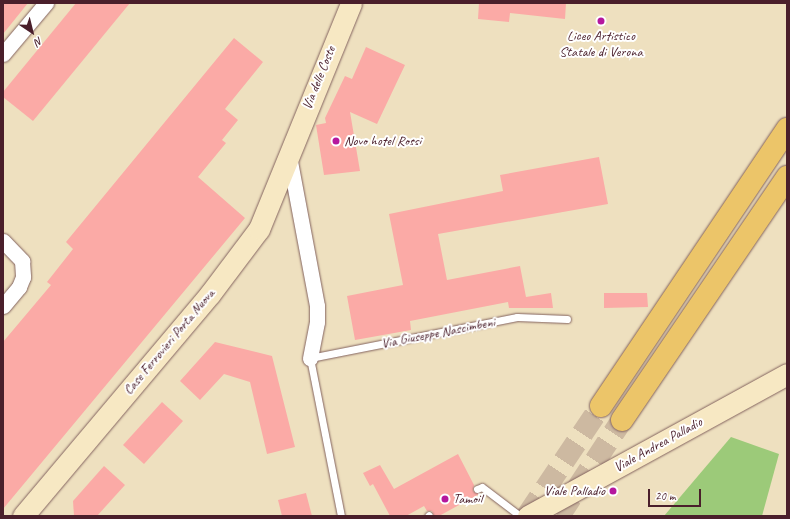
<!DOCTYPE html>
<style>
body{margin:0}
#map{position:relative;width:790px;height:519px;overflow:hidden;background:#eee0bf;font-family:Caveat,sans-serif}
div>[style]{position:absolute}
.green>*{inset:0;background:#9cca79}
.building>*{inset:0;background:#fbaaa6}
.highway-tunnel>*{height:22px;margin-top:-11px;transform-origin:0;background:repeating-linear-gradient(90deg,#cdb9a1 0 22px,transparent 0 33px)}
.roads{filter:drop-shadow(0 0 1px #83635f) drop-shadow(0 0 1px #83635f)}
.lane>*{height:7px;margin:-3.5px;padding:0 3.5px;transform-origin:3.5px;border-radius:3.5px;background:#fff}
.street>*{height:15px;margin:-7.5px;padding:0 7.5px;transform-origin:7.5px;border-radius:7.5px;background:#fff}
.secondary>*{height:21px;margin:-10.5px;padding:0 10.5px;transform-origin:10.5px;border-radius:10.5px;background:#f7e8c3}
.highway>*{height:22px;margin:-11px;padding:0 11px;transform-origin:11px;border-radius:11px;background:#ecc569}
.dots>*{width:11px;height:11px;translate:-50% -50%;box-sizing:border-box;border:2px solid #fff;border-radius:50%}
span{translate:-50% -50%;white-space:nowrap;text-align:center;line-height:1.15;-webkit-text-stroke:4px #fff;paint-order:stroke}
.poi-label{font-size:14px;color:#4a1f2b}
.left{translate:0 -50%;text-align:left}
.right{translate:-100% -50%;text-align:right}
.street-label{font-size:14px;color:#4a1f2b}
.frame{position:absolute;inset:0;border:4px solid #4a1f2b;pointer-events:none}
.north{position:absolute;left:12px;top:12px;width:40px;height:40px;-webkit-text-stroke:3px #fff;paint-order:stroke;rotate:145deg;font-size:11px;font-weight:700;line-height:16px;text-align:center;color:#4a1f2b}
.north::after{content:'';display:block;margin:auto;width:14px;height:18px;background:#4a1f2b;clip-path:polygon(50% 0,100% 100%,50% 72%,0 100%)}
.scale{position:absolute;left:648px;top:489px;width:53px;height:18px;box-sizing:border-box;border:2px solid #4a1f2b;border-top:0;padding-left:5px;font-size:12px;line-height:14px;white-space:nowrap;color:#4a1f2b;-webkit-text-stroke:3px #fff;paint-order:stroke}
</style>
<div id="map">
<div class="green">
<div style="clip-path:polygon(731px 437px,779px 454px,762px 516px,664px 516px)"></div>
</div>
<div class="building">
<div style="clip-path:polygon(3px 3px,28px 3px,3px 34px)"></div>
<div style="clip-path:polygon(76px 3px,130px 3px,33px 121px,3px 97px,3px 92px)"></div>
<div style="clip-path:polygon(479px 3px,566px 3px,565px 19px,510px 13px,509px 22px,478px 19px)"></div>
<div style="clip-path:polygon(234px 38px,263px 62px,225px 109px,238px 120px,222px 140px,226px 143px,198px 177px,245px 218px,3px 509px,3px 342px,51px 285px,47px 282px,73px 249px,66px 242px)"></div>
<div style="clip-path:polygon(366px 47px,405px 65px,377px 124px,350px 112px,360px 171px,324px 175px,316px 125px,326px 123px,325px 118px,345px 76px,352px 79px)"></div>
<div style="clip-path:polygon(599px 157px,608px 204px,438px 234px,447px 280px,520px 266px,526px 297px,551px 293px,553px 308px,509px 308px,508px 302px,410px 321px,411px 330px,355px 340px,347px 296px,403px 285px,389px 214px,503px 191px,500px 175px)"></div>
<div style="clip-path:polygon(604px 293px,647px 293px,648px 307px,604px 308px)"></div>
<div style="clip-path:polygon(215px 342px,272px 356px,295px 447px,267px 454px,250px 382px,224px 374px,200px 400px,180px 381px)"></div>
<div style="clip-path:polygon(162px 402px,183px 421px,144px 464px,123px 445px)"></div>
<div style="clip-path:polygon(458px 454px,474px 485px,473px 491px,479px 494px,439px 516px,434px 516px,432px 511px,427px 511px,424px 506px,406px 516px,390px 516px,373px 484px,370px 486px,363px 473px,380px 465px,394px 489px)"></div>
<div style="clip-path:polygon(104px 466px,125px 485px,97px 516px,74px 516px,73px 501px)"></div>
<div style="clip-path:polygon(306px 493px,312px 516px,282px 516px,278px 500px)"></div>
</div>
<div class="highway-tunnel">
<div style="left:527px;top:516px;width:133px;rotate:-56.1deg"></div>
<div style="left:559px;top:516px;width:115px;rotate:-56.7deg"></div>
</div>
<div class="roads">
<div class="lane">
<div style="left:477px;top:489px;width:5px;rotate:-22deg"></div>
<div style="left:482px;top:487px;width:48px;rotate:37.3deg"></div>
<div style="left:341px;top:516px;width:161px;rotate:-101.1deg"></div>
<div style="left:310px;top:358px;width:211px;rotate:-11.2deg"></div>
<div style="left:517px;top:317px;width:50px;rotate:2.3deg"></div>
<div style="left:428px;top:516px;width:1px;rotate:-45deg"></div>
</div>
<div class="street">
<div style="left:3px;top:54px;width:67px;rotate:-49.9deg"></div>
<div style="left:289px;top:156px;width:153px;rotate:79.4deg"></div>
<div style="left:317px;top:306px;width:16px;rotate:90deg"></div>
<div style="left:317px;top:322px;width:37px;rotate:101deg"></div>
<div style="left:3px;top:241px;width:28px;rotate:46deg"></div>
<div style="left:22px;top:261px;width:16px;rotate:86deg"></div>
<div style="left:23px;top:277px;width:11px;rotate:112deg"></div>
<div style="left:19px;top:287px;width:25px;rotate:130deg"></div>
</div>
<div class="secondary">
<div style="left:23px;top:516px;width:290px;rotate:-49.9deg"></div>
<div style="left:210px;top:294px;width:81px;rotate:-53deg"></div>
<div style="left:259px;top:229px;width:244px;rotate:-67.8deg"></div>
<div style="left:528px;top:516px;width:295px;rotate:-28.7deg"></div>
</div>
<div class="highway">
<div style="left:601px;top:406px;width:334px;rotate:-56.1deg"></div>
<div style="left:622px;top:420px;width:294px;rotate:-55.8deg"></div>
</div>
</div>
<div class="dots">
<div style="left:601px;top:21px;background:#b5179e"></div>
<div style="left:336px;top:141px;background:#b5179e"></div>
<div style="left:613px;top:491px;background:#b5179e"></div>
<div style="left:445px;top:499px;background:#b5179e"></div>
</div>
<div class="poi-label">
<span style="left:601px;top:44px">Liceo Artistico<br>Statale di Verona</span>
<span class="left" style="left:344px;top:141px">Novo hotel Rossi</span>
<span class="right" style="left:605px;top:491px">Viale Palladio</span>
<span class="left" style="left:453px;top:499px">Tamoil</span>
</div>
<div class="street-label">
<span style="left:319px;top:78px;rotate:-68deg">Via delle Coste</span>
<span style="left:438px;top:333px;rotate:-11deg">Via Giuseppe Nascimbeni</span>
<span style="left:169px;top:342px;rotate:-50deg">Case Ferrovieri Porta Nuova</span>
<span style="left:658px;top:445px;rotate:-29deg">Viale Andrea Palladio</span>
</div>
<div class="frame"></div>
<div class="north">N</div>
<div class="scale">20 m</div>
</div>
